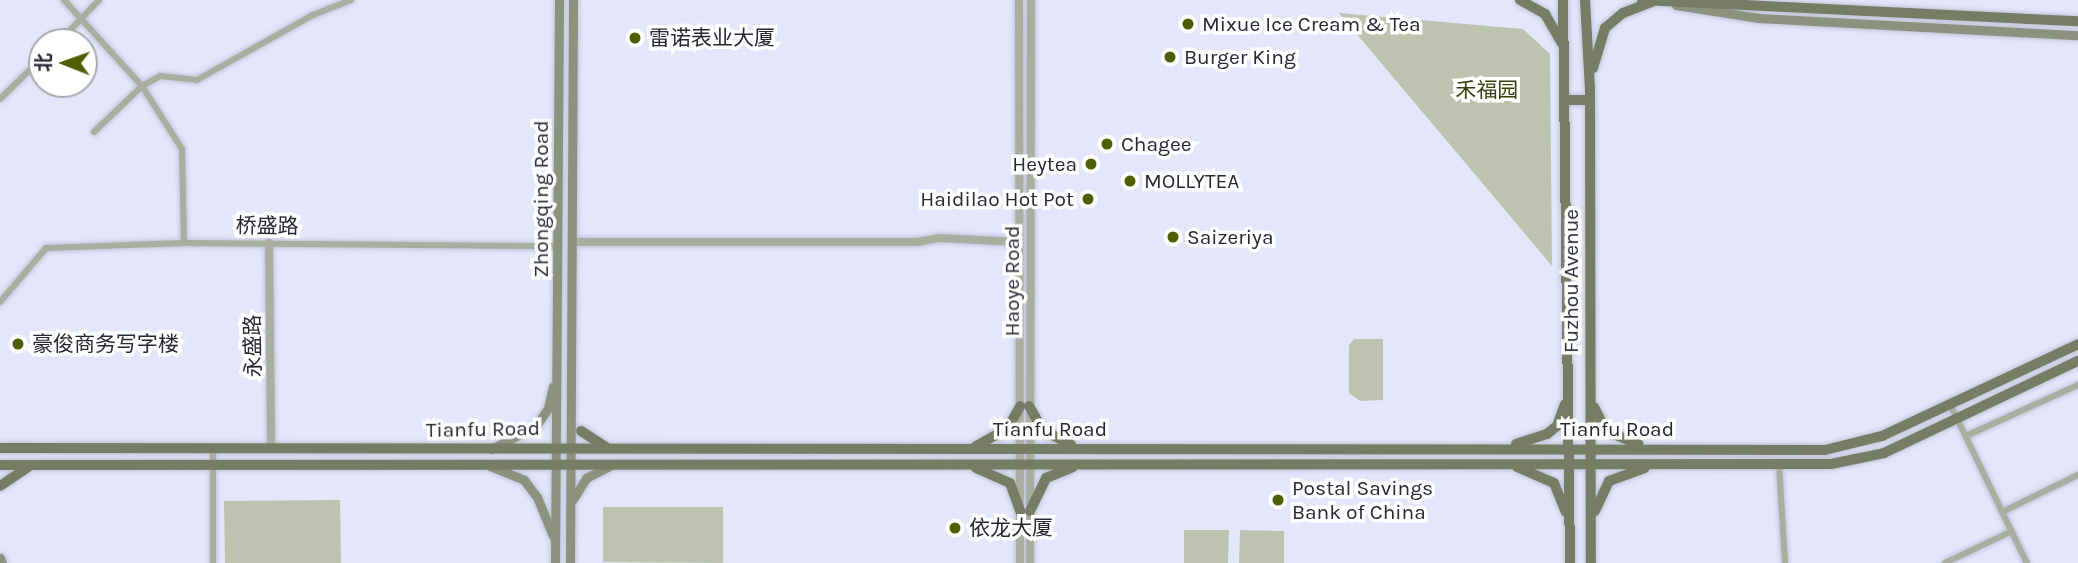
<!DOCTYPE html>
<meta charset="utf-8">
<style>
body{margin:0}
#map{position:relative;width:2078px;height:563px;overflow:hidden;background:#e4e7fc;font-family:Karla,"Noto Sans SC",sans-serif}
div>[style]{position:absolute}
.green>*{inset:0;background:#bdc3ae}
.roads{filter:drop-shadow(0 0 2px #c2c5d8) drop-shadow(0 0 2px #c2c5d8)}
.minor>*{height:6px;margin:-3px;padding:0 3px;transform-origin:3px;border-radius:3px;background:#aaaea1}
.tertiary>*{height:8px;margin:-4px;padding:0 4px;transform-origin:4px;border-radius:4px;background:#aaaea1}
.secondary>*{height:9px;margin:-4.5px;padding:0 4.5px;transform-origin:4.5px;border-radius:4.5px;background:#8c927e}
.primary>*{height:10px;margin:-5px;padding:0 5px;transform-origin:5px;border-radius:5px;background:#777d65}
.dots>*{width:19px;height:19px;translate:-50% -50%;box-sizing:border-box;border:4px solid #fff;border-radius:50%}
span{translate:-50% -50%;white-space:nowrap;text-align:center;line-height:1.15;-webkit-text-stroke:7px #fff;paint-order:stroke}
.poi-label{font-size:21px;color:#272832}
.left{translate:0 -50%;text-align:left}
.right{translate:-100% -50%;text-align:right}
.park-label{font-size:21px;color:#36400d}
.street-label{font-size:21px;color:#272832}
.north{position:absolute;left:28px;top:28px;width:70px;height:70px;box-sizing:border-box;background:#fff;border:2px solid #a9a9ad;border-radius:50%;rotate:271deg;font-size:19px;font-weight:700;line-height:28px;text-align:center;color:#272832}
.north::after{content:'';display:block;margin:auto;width:24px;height:32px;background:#4e5e00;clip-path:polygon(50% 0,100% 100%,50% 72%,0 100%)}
</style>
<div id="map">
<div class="green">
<div style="clip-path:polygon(1339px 13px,1523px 29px,1550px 54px,1552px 266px)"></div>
<div style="clip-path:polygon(1354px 339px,1383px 339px,1383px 400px,1360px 401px,1349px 393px,1349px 345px)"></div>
<div style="clip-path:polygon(340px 500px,341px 563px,225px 563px,224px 501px)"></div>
<div style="clip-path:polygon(603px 507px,723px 507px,723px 563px,603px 562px)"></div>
<div style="clip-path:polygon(1184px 530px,1229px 530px,1228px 563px,1184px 563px)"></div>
<div style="clip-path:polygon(1240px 530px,1284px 531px,1284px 563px,1239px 563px)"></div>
</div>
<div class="roads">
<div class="minor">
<div style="left:64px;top:0;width:116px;rotate:47.8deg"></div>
<div style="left:142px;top:86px;width:75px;rotate:57.6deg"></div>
<div style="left:182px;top:149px;width:94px;rotate:88.8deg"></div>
<div style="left:59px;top:42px;width:58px;rotate:-46.4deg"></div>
<div style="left:0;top:99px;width:59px;rotate:-44.3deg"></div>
<div style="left:94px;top:132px;width:66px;rotate:-43.8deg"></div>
<div style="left:142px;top:86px;width:21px;rotate:-29deg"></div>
<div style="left:160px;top:76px;width:37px;rotate:6deg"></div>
<div style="left:197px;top:80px;width:133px;rotate:-29.3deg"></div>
<div style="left:313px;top:15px;width:41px;rotate:-21.5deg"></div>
<div style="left:0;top:302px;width:71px;rotate:-49.6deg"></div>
<div style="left:46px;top:248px;width:138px;rotate:-2.1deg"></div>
<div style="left:184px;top:243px;width:374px;rotate:0.5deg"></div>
<div style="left:1950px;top:404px;width:177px;rotate:64.2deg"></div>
<div style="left:1966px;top:436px;width:123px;rotate:-24.5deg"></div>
<div style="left:213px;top:448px;width:115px;rotate:90deg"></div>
<div style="left:1779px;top:464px;width:99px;rotate:86.5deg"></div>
<div style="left:2002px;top:512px;width:85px;rotate:-26deg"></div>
<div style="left:1945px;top:563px;width:74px;rotate:-25.5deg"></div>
</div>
<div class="tertiary">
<div style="left:1019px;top:0;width:563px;rotate:89.9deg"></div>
<div style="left:573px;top:242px;width:344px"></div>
<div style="left:917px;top:242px;width:22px;rotate:-10deg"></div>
<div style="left:939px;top:238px;width:80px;rotate:2.9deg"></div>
<div style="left:269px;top:243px;width:205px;rotate:89.4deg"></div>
<div style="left:1030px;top:563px;width:563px;rotate:-89.9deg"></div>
</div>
<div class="secondary">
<div style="left:1676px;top:5px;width:84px;rotate:8.9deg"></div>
<div style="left:1759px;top:18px;width:319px;rotate:3.1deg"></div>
<div style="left:491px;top:449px;width:51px;rotate:-27.1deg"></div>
<div style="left:536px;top:426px;width:22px;rotate:-56deg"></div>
<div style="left:548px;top:408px;width:22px;rotate:-77deg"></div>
<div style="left:490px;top:466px;width:37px;rotate:22deg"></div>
<div style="left:524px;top:480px;width:21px;rotate:53deg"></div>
<div style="left:537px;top:497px;width:42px;rotate:67.7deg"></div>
<div style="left:573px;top:499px;width:25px;rotate:-58deg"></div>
<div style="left:586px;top:478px;width:27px;rotate:-27deg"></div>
<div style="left:0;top:558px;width:5px;rotate:68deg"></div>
<div style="left:555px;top:563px;width:563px;rotate:-89.59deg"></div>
<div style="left:570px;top:563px;width:563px;rotate:-89.69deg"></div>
</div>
<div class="primary">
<div style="left:1520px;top:0;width:29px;rotate:29deg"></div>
<div style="left:1545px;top:14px;width:34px;rotate:60deg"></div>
<div style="left:1563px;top:0;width:563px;rotate:89.29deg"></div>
<div style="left:1585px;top:0;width:89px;rotate:86.8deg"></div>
<div style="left:1590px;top:89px;width:474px;rotate:89.9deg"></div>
<div style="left:1642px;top:0;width:437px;rotate:2.8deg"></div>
<div style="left:1593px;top:68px;width:42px;rotate:-73.3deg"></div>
<div style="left:1605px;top:28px;width:23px;rotate:-40deg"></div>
<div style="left:1623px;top:13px;width:31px;rotate:-21deg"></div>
<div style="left:1567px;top:100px;width:23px"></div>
<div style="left:1029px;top:406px;width:28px;rotate:60deg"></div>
<div style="left:1043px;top:430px;width:32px;rotate:28deg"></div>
<div style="left:1594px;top:407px;width:27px;rotate:63deg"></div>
<div style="left:1606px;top:431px;width:35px;rotate:22deg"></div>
<div style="left:581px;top:431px;width:30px;rotate:33deg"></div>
<div style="left:1516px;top:444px;width:33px;rotate:-18deg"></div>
<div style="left:1547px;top:434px;width:13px;rotate:-39deg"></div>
<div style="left:1557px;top:426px;width:23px;rotate:-70deg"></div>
<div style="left:976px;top:446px;width:37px;rotate:-29deg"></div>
<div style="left:1008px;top:428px;width:25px;rotate:-61deg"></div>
<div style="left:0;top:448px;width:1825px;rotate:0.06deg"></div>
<div style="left:1825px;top:450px;width:59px;rotate:-13.8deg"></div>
<div style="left:1882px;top:436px;width:217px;rotate:-25.1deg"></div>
<div style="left:0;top:465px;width:1831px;rotate:-0.03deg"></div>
<div style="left:1831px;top:464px;width:54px;rotate:-11.7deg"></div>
<div style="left:1884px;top:453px;width:215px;rotate:-25.4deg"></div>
<div style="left:1517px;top:467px;width:40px;rotate:23.4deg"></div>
<div style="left:1554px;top:483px;width:31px;rotate:68deg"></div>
<div style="left:976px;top:468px;width:37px;rotate:24deg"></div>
<div style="left:1010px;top:483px;width:30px;rotate:70deg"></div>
<div style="left:0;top:486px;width:34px;rotate:-34deg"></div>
<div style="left:1030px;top:511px;width:37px;rotate:-64deg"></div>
<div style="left:1046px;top:478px;width:29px;rotate:-22deg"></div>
<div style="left:1595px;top:511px;width:33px;rotate:-65deg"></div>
<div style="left:1609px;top:481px;width:38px;rotate:-20deg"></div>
</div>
</div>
<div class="dots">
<div style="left:1188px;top:24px;background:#4e5e00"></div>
<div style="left:635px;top:38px;background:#4e5e00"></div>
<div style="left:1170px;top:57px;background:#4e5e00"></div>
<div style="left:1107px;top:144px;background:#4e5e00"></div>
<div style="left:1091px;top:164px;background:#4e5e00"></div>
<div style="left:1130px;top:181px;background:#4e5e00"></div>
<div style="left:1088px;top:199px;background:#4e5e00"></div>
<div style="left:1173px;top:237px;background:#4e5e00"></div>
<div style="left:18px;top:344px;background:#4e5e00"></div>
<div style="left:1278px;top:500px;background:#4e5e00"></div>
<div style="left:955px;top:528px;background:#4e5e00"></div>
</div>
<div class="poi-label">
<span class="left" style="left:1202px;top:24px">Mixue Ice Cream &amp; Tea</span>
<span class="left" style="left:649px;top:38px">雷诺表业大厦</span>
<span class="left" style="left:1184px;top:57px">Burger King</span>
<span class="left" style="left:1121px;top:144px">Chagee</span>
<span class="right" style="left:1077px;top:164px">Heytea</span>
<span class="left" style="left:1144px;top:181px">MOLLYTEA</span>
<span class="right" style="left:1074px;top:199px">Haidilao Hot Pot</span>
<span class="left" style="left:1187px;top:237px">Saizeriya</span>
<span class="left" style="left:32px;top:344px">豪俊商务写字楼</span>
<span class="left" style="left:1292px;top:500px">Postal Savings<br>Bank of China</span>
<span class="left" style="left:969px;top:528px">依龙大厦</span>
</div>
<div class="park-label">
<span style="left:1487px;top:90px">禾福园</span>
</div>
<div class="street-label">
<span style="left:541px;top:199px;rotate:-90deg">Zhongqing Road</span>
<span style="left:267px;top:226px;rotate:1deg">桥盛路</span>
<span style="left:1012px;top:281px;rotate:-90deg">Haoye Road</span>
<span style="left:1571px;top:281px;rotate:-90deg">Fuzhou Avenue</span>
<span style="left:253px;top:346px;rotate:-91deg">永盛路</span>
<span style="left:483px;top:429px;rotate:-1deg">Tianfu Road</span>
<span style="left:1050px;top:429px">Tianfu Road</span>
<span style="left:1617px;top:429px">Tianfu Road</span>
</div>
<div class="north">北</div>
</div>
